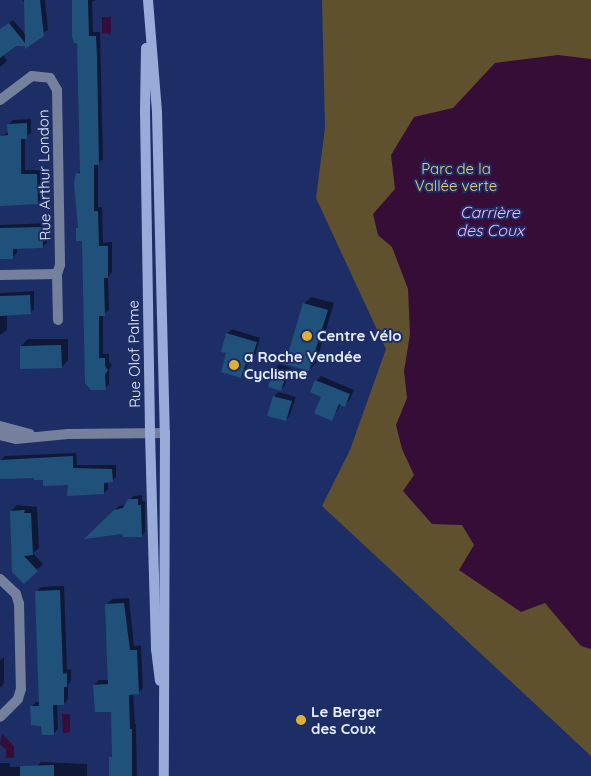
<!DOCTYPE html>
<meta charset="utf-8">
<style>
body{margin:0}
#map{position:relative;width:591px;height:776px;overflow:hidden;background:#1d2e66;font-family:Quicksand,sans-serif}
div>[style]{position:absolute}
.green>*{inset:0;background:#5f512e}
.water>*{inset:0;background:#360d36}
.shadow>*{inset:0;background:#0007}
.building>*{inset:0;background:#20517b}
.minor>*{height:10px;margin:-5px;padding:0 5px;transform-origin:5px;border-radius:5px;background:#75809c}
.secondary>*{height:10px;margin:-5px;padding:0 5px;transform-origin:5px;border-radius:5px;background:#99abd8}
.dots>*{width:14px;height:14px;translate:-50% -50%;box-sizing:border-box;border:2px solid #1d2e66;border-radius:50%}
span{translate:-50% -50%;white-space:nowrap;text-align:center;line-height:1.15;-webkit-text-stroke:4px #1d2e66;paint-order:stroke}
.park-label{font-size:15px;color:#efca6f}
.street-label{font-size:15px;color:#e5ebf9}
.poi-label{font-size:15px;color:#e5ebf9;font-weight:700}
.left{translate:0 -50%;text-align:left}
.water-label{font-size:16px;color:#fcb7fa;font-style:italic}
</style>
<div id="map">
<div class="green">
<div style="clip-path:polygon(322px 0,591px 0,591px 756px,322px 506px,350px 450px,386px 349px,316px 198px,325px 128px)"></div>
</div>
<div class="water">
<div style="clip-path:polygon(102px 17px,111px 17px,111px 34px,102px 33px)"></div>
<div style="clip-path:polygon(558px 55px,591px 59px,591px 649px,581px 646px,545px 603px,521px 612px,459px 570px,474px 545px,462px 525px,432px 524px,403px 491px,414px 475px,402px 449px,396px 425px,407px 398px,404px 371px,410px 334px,408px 289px,392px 247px,378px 235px,373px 214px,395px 189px,391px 155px,414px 117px,453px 108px,495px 63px)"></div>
<div style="clip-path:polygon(62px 714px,70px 714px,70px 732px,63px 733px)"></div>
<div style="clip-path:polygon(2px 734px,14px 746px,14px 758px,6px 758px,6px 750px,0 744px)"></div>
</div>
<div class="shadow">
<div style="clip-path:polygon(22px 0,45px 0,48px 30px,27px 44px,16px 45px,3px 54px,7px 61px,0 67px,0 34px,5px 26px,13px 20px,26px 35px,25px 2px)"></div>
<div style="clip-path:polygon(73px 0,96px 0,92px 2px,93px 32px,100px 32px,103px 159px,98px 164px,98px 207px,102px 207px,103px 243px,112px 242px,112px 272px,108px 277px,109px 310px,103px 314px,103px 354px,109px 354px,109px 362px,112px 365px,109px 370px,109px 384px,105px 389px,86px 382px,83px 240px,77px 228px,79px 226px,77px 174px,81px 170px,78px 42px)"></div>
<div style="clip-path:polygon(31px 119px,31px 133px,25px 137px,25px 170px,40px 170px,42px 199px,37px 203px,0 178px,1px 136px,9px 132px,9px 124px,13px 120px)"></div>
<div style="clip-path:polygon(46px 223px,47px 243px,42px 247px,17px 248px,17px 253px,12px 257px,0 258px,0 225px)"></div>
<div style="clip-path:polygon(34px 291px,34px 309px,30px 313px,7px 314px,7px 330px,0 335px,0 293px)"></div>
<div style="clip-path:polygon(311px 297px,334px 303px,316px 363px,309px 370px,304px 304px)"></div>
<div style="clip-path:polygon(232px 329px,260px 338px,255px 355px,249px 359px,245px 373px,241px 377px,228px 352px,227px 334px)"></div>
<div style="clip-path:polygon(28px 339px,68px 339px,68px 360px,62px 367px,21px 346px)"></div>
<div style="clip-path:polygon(279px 364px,291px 368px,285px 385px,281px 390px,275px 369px)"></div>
<div style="clip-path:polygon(321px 376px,354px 390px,349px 401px,344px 405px,341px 404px,332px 419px,316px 381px)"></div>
<div style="clip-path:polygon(278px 392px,296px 397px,290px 415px,286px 420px,274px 397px)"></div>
<div style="clip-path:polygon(76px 453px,77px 465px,116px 465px,116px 477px,112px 481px,108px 481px,108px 489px,104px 493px,35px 477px,1px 460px,5px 456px)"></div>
<div style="clip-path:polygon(142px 495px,142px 501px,145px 501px,145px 532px,141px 536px,124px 532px,88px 537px,119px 506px,126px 505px,133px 496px)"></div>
<div style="clip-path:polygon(17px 505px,37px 507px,39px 548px,33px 553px,43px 564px,24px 582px,11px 511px)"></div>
<div style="clip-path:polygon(64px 586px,67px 670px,71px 669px,71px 681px,68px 685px,68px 699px,64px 704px,57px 704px,58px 729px,53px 734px,43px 724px,31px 707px,36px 702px,41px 702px,37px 591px,41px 587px)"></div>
<div style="clip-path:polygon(129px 598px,134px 646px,141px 645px,143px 688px,138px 693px,133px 693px,135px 724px,136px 724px,137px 776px,110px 776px,110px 758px,114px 754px,113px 710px,94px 685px,99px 680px,109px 680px,107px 604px,112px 599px)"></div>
<div style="clip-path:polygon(4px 657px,4px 683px,0 688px,0 660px)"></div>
<div style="clip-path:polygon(41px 762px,87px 764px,87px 776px,0 776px,0 763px,10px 763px,10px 767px,37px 766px)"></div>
</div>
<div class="building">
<div style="clip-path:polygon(24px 0,40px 0,44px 36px,25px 49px,25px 46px,16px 46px,0 58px,0 29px,9px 23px,25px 43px)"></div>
<div style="clip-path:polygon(72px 0,88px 0,89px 36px,96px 36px,97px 56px,99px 165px,94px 165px,94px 211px,98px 211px,99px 246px,108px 246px,108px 278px,104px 278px,105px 316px,99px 316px,99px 358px,105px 358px,105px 366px,108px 370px,105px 375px,106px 390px,91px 390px,85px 383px,82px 241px,76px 241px,76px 228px,78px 228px,74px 183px,76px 173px,80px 173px,79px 128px,77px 43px,74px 43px,72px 36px)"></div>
<div style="clip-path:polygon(27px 123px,27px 139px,21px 139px,21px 174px,37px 174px,38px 204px,0 206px,0 136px,8px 135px,7px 124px)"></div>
<div style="clip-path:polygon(42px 227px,43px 248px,13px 249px,13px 259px,0 259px,0 228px)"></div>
<div style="clip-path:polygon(30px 295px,31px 314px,0 316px,0 296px)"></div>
<div style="clip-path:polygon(303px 303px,328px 310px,309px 371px,285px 364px)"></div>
<div style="clip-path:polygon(226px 333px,257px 342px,251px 361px,247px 360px,241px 378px,221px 372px,226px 353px,221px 352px)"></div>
<div style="clip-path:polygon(61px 345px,62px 368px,20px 369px,20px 346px)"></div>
<div style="clip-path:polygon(274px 368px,287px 372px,281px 391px,268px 387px)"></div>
<div style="clip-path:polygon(315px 380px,350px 394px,345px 407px,339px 404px,332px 421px,314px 413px,321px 397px,310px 392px)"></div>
<div style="clip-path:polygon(273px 396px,292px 401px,286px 421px,267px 416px)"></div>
<div style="clip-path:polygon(73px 456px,73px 468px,112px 469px,113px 482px,104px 483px,104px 494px,67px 496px,68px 485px,43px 486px,43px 480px,34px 480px,34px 478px,0 479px,0 460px)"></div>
<div style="clip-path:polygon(128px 499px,138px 499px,138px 505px,141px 505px,142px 537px,123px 537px,122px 534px,84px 539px,114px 510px,123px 508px)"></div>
<div style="clip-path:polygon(25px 510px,24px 513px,31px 513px,33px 555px,24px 556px,38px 571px,24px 584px,12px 572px,10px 511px)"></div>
<div style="clip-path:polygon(60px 590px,63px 674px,67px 673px,67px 687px,64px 687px,64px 705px,53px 705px,54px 735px,42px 735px,41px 726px,31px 725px,30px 706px,39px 706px,35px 591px)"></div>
<div style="clip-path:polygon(124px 603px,130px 650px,137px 650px,139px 694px,129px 695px,130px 729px,132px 729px,132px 776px,109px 776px,109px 757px,112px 757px,111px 712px,95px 712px,93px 685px,108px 684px,105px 604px)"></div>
<div style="clip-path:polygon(54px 765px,54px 776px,20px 776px,20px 766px)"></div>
</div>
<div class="minor">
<div style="left:0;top:100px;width:40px;rotate:-37deg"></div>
<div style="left:32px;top:76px;width:18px;rotate:6deg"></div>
<div style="left:50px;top:78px;width:14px;rotate:60deg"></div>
<div style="left:57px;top:90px;width:175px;rotate:89deg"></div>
<div style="left:60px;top:265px;width:9px;rotate:108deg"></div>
<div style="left:57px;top:274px;width:46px;rotate:88.8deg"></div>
<div style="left:0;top:275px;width:57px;rotate:-1deg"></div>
<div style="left:0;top:426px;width:31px;rotate:15deg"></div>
<div style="left:0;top:435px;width:16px;rotate:14deg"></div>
<div style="left:16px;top:439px;width:52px;rotate:-5.5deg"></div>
<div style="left:68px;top:434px;width:97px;rotate:-0.6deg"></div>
<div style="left:0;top:579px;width:22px;rotate:43deg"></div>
<div style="left:16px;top:594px;width:10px;rotate:73deg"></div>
<div style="left:19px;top:604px;width:85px;rotate:88.7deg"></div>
<div style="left:21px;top:689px;width:10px;rotate:107deg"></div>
<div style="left:18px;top:699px;width:25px;rotate:135deg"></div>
</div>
<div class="secondary">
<div style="left:148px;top:0;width:113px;rotate:85.4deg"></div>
<div style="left:157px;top:113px;width:320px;rotate:88.6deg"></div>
<div style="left:165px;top:433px;width:343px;rotate:90.2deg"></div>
<div style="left:146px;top:48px;width:64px;rotate:90.9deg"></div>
<div style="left:145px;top:112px;width:321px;rotate:89.1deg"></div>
<div style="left:150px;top:433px;width:216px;rotate:88.4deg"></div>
<div style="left:156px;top:649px;width:32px;rotate:83deg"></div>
</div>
<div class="dots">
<div style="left:307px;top:336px;background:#deb133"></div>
<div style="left:234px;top:365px;background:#deb133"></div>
<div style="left:301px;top:720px;background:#deb133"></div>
</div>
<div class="park-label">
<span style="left:456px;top:177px">Parc de la<br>Vallée verte</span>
</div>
<div class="street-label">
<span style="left:44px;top:175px;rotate:-91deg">Rue Arthur London</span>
<span style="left:134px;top:354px;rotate:-91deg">Rue Olof Palme</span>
</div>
<div class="poi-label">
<span class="left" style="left:317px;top:336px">Centre Vélo</span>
<span class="left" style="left:244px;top:365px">a Roche Vendée<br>Cyclisme</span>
<span class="left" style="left:311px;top:720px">Le Berger<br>des Coux</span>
</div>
<div class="water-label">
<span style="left:490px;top:221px">Carrière<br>des Coux</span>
</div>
</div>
